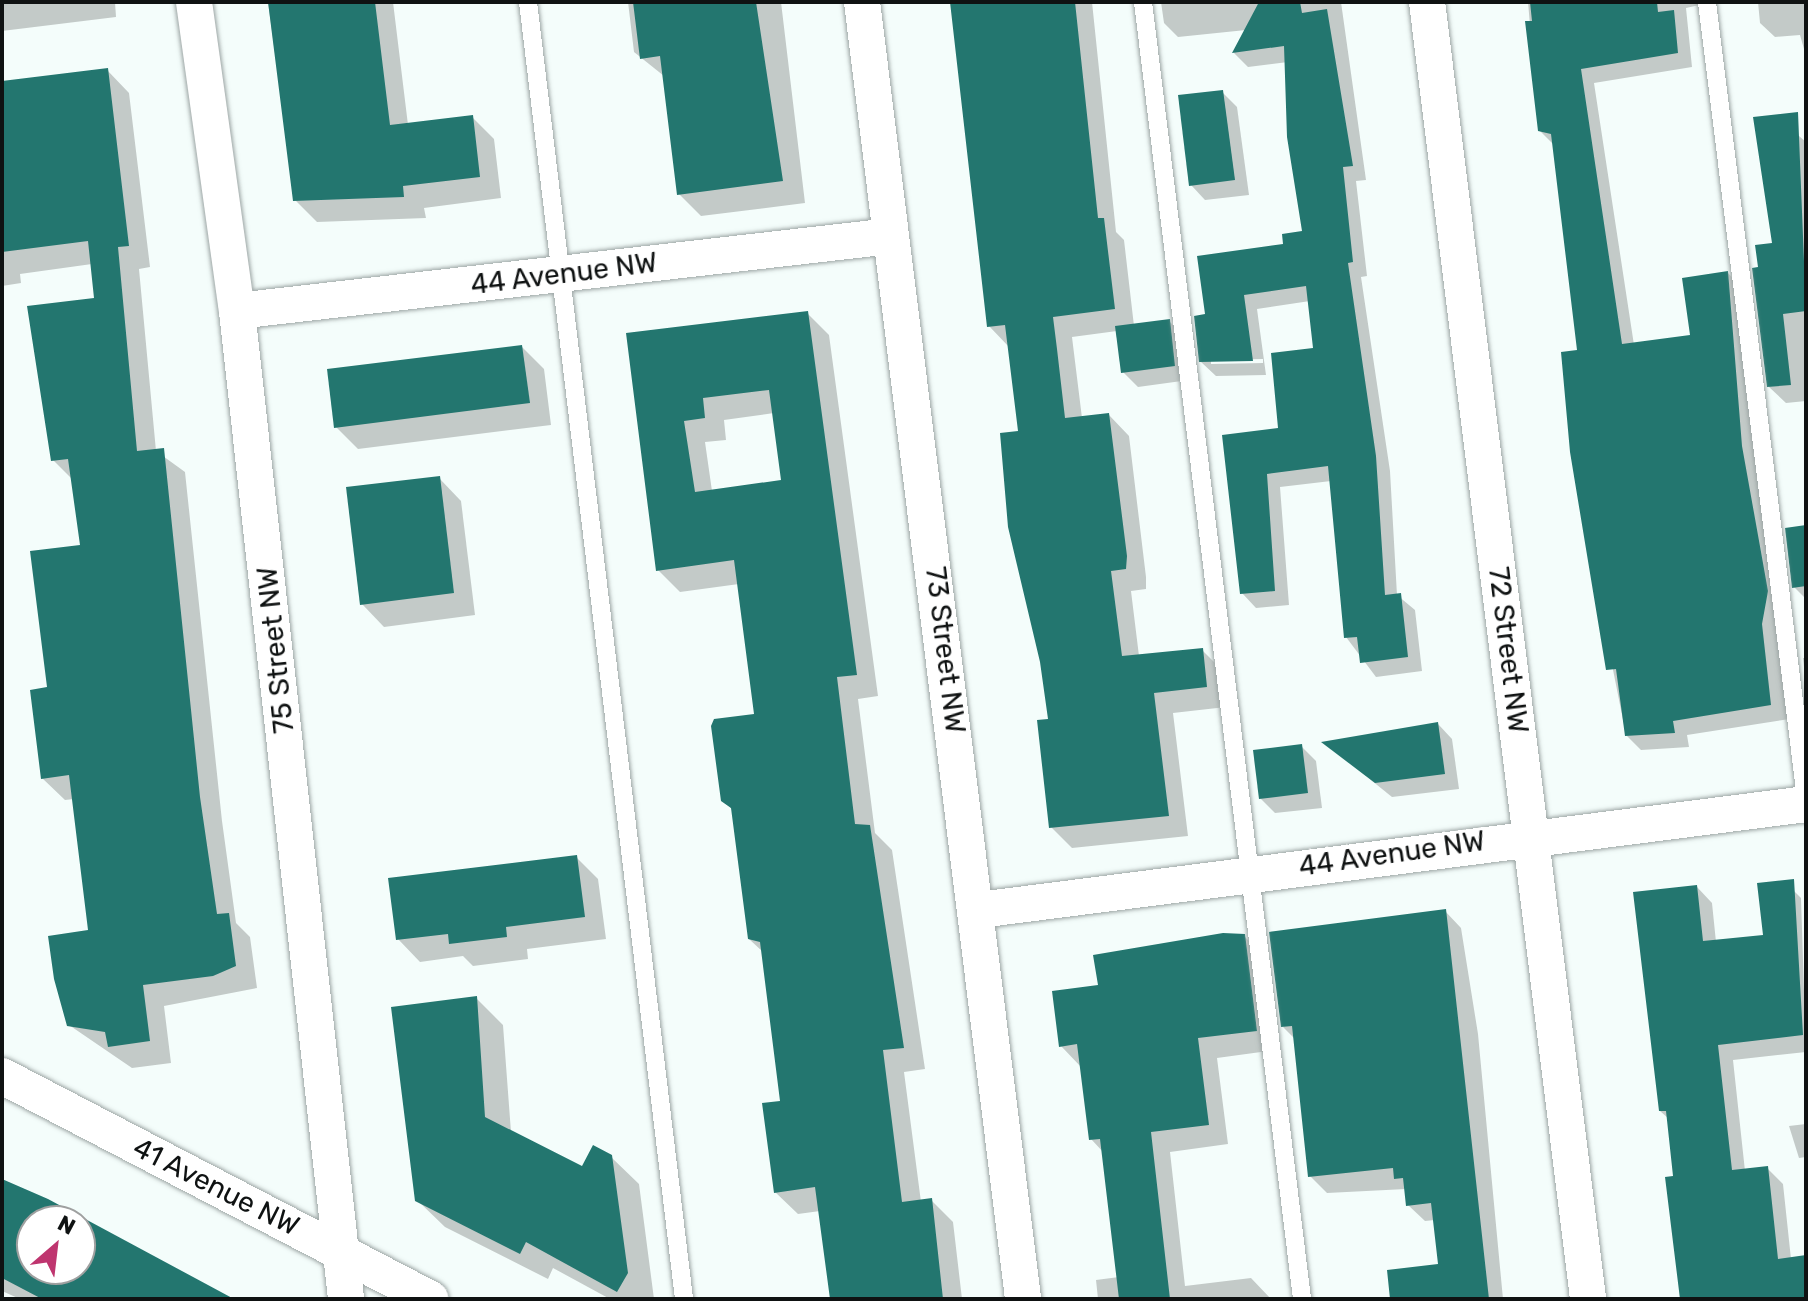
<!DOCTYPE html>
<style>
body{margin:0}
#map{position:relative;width:1808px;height:1301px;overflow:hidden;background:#f4fdfb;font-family:Rubik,sans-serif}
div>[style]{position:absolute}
.shadow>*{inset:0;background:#0003}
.building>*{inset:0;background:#23766f}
.roads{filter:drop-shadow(0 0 2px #9da6a5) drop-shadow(0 0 2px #9da6a5)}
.lane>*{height:18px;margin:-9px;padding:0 9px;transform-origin:9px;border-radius:9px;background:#fff}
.street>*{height:36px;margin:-18px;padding:0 18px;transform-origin:18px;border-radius:18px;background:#fff}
span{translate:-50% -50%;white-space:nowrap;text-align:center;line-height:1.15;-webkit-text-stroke:6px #fff;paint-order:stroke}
.street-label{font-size:28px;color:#0f1212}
.frame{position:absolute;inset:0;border:4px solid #0f1212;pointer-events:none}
.north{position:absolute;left:16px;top:1205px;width:80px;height:80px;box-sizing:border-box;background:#fff;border:2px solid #9fa0a0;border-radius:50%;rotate:28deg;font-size:22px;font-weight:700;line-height:32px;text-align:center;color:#0f1212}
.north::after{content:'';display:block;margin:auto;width:28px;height:36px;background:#bf356f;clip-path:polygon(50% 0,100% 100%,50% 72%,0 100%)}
</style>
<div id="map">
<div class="shadow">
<div style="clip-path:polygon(2px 2px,115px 2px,116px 17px,2px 31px)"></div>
<div style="clip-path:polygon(268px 2px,393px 2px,408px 125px,472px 117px,494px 139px,501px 198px,424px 208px,426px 218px,317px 222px,295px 200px)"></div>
<div style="clip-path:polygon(628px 2px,781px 2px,805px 203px,701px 216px,679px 194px,664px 76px,634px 52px)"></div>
<div style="clip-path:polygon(957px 2px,1092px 2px,1116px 232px,1124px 240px,1134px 326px,1169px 321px,1184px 336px,1189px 380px,1138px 387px,1123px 372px,1117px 331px,1072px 337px,1082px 418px,1109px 415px,1129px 436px,1146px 577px,1146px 589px,1131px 591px,1139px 656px,1202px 650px,1222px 670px,1226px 707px,1173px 713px,1188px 836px,1072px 848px,1051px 827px,1050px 720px,1020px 433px,1009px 347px,989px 326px)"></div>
<div style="clip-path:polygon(evenodd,1161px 2px,1341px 2px,1366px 180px,1356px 181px,1367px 276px,1361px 277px,1390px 471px,1397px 595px,1415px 610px,1422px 671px,1376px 677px,1346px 637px,1331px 481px,1280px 487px,1289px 605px,1256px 608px,1242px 593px,1224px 437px,1280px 430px,1316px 350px,1310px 301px,1257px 309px,1266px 375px,1216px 376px,1201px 362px,1207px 316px,1305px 233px,1288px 62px,1248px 67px,1234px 53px,1246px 30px,1178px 37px,1164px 23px,1161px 2px,1263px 359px,1263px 363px,1211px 364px,1211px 360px,1263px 359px)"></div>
<div style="clip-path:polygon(1528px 2px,1713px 2px,1686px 8px,1692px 67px,1594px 83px,1634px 345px,1693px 337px,1728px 273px,1742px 288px,1796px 718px,1687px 735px,1689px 747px,1641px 750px,1626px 735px,1574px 474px,1579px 352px,1555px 146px,1539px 130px)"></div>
<div style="clip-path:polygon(1758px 2px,1806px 2px,1806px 56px,1800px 35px,1775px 37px,1760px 23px)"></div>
<div style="clip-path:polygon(107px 70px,129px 93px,150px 267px,139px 269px,156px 451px,185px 472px,222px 821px,236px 923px,250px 937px,257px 988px,164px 1006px,171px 1063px,132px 1068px,69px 1025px,90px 932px,74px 799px,65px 800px,42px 778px,49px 689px,82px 546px,73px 480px,53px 460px,96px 300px,92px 264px,20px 274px,21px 283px,2px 286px,2px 83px)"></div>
<div style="clip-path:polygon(1222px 92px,1237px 107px,1249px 195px,1205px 200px,1191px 185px)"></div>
<div style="clip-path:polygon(1799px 136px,1806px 142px,1806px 401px,1786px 403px,1769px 387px,1761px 268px,1774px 245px,1757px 137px)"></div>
<div style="clip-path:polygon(evenodd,807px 313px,829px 335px,878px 696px,858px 699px,875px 833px,892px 850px,925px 1069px,904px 1072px,921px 1202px,931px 1200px,953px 1222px,962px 1299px,832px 1299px,820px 1211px,798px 1214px,775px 1192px,782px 1103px,763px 952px,749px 939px,733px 810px,722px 800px,756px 716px,739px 584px,680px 592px,658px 570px,628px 335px,807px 313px,774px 413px,783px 481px,712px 491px,705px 442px,726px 440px,724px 420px,774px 413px)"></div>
<div style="clip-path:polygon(522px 347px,544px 369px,551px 425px,358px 449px,336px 427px)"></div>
<div style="clip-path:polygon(439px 478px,461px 501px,475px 615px,384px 627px,362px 604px)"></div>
<div style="clip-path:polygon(1806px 527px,1806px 599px,1794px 587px)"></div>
<div style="clip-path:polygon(1803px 658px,1806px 658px,1806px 685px)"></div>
<div style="clip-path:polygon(1438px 724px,1452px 739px,1459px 789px,1392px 797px,1325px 743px)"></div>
<div style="clip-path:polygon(1301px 746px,1316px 761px,1322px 808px,1275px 813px,1260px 798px)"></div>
<div style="clip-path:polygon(576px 857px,598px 879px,606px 939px,527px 949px,528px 959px,473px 966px,463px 956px,420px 962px,398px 939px)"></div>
<div style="clip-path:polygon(1785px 882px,1801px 898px,1806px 1052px,1733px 1060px,1745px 1171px,1767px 1168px,1783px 1184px,1791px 1259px,1806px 1257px,1806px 1299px,1680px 1299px,1675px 1178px,1669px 1119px,1660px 1111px,1697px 887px,1712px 903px,1716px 942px,1765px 937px)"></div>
<div style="clip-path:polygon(1445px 911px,1461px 928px,1478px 1034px,1503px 1299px,1422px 1299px,1440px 1266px,1435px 1220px,1425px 1221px,1408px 1205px,1406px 1189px,1327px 1193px,1310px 1176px,1295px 1039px,1283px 1027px)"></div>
<div style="clip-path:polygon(1244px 936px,1264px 956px,1276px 1050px,1217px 1058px,1228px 1144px,1170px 1152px,1185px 1286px,1251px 1278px,1271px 1299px,1098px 1299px,1096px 1280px,1119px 1277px,1104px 1153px,1091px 1139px,1082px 1068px,1061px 1046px,1101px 987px)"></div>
<div style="clip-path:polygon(476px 998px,503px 1025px,511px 1132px,582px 1169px,611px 1157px,639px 1184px,654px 1299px,610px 1299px,553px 1268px,548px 1279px,445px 1227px,417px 1200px)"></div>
<div style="clip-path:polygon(1806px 1124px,1806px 1157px,1799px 1158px,1789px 1126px)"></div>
<div style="clip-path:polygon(2px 1181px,79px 1221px,32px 1221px,32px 1269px,80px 1269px,80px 1222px,229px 1299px,20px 1299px,2px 1291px)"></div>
</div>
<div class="building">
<div style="clip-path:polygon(268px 2px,375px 2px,390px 125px,473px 115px,480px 177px,403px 186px,404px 197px,293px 201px)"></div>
<div style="clip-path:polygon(633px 2px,756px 2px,783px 181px,677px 195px,660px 56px,640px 59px)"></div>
<div style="clip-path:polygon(950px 2px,1075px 2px,1098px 218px,1104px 218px,1115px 309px,1053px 317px,1057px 349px,1065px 418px,1109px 413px,1127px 556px,1126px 569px,1111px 571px,1122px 656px,1203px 648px,1207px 687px,1154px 693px,1169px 816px,1049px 828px,1037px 720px,1048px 719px,1040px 662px,1008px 527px,1000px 433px,1018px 431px,1005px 325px,987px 327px)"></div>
<div style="clip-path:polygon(1259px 2px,1300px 2px,1302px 13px,1327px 9px,1353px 166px,1343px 167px,1353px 262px,1348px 263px,1376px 456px,1385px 595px,1401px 593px,1408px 657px,1360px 663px,1357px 637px,1344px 638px,1328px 466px,1267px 474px,1275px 591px,1240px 594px,1222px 435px,1278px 428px,1271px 353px,1313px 348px,1306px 286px,1244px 295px,1253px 361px,1199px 362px,1194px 316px,1205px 314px,1197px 256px,1283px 244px,1282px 234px,1302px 231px,1287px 137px,1284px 46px,1232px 53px)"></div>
<div style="clip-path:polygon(1530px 2px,1657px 2px,1658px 12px,1674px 10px,1678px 53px,1581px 69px,1622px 344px,1690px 335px,1682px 278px,1728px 271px,1742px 446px,1768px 591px,1762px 624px,1771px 705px,1673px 721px,1675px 733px,1625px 736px,1616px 669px,1606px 670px,1570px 452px,1561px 352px,1577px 350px,1551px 134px,1538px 131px,1525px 21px,1532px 21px)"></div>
<div style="clip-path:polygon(108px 68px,129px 246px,118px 247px,137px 451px,164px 448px,200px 797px,217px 914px,229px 913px,236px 966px,213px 976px,143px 985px,150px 1041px,108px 1047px,105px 1032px,67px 1026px,54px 979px,48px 936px,88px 930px,69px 775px,41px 779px,30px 690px,47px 687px,30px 551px,80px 545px,68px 459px,51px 461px,27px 306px,94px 298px,88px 241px,2px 252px,2px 81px)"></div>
<div style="clip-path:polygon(1223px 90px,1235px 180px,1189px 186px,1178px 95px)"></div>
<div style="clip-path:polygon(1798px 112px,1806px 311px,1783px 314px,1791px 385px,1767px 387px,1752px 268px,1758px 267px,1755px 245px,1772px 243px,1753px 117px)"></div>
<div style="clip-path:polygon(evenodd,808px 311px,857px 675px,837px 677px,855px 824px,870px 825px,904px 1048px,883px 1050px,902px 1202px,932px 1198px,943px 1299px,830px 1299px,815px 1187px,774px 1193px,762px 1103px,780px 1101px,760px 942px,748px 939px,731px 808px,721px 801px,711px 726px,714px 719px,754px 714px,734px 560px,656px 571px,626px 333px,808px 311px,769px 390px,781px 480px,695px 492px,684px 421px,705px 418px,703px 398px,769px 390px)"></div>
<div style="clip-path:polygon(1170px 319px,1175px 366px,1121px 373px,1115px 326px)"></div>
<div style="clip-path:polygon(522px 345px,530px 403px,334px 428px,327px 369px)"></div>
<div style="clip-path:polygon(440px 476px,454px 593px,360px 605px,346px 487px)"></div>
<div style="clip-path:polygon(1806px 525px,1806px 586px,1792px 588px,1785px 528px)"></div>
<div style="clip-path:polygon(1438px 722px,1445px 774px,1375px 783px,1321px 742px)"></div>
<div style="clip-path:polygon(1302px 744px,1308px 793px,1259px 799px,1253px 750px)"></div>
<div style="clip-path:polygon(577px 855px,585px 917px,506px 927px,507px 937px,449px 944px,448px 934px,396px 940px,388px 878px)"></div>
<div style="clip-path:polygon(1794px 879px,1803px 1035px,1718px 1045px,1732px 1170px,1768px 1166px,1778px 1259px,1806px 1255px,1806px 1299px,1680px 1299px,1665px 1177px,1673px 1176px,1666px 1111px,1659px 1111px,1633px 892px,1697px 885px,1703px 941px,1763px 935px,1757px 883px)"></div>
<div style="clip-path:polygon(1446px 909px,1489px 1299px,1390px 1299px,1387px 1270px,1438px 1264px,1431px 1203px,1406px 1206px,1403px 1178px,1394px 1179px,1393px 1168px,1308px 1177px,1292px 1026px,1281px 1027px,1269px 932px)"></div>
<div style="clip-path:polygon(1223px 933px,1245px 934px,1257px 1031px,1198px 1038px,1209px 1125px,1151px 1132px,1170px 1299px,1119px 1299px,1100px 1139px,1089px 1140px,1077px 1044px,1059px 1047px,1052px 991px,1098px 985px,1093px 955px)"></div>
<div style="clip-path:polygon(477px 996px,485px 1117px,582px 1166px,593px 1145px,612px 1155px,628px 1273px,617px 1292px,526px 1242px,520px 1254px,415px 1201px,391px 1007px)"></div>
<div style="clip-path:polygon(evenodd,2px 1179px,48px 1199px,234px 1299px,42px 1299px,2px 1278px,2px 1179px,32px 1221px,80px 1221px,80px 1269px,32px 1269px,32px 1221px)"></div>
</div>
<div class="roads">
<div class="lane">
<div style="left:528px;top:2px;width:1306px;rotate:83.14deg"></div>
<div style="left:1143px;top:2px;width:1307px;rotate:83.01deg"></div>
<div style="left:1707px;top:2px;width:802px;rotate:82.91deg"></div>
</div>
<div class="street">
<div style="left:194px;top:2px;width:312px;rotate:82.1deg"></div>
<div style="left:237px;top:311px;width:994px;rotate:83.7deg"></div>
<div style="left:862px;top:2px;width:1307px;rotate:82.92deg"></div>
<div style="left:1427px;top:2px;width:1307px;rotate:82.92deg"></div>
<div style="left:237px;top:311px;width:658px;rotate:-6.54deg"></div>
<div style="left:979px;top:910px;width:834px;rotate:-7.3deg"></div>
<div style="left:2px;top:1076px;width:483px;rotate:27.5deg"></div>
</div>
</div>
<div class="street-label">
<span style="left:564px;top:274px;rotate:-7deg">44 Avenue NW</span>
<span style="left:276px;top:650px;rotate:-96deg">75 Street NW</span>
<span style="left:945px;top:650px;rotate:83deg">73 Street NW</span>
<span style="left:1508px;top:650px;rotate:83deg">72 Street NW</span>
<span style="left:1392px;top:854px;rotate:-8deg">44 Avenue NW</span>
<span style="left:216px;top:1187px;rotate:27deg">41 Avenue NW</span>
</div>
<div class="frame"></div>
<div class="north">N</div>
</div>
